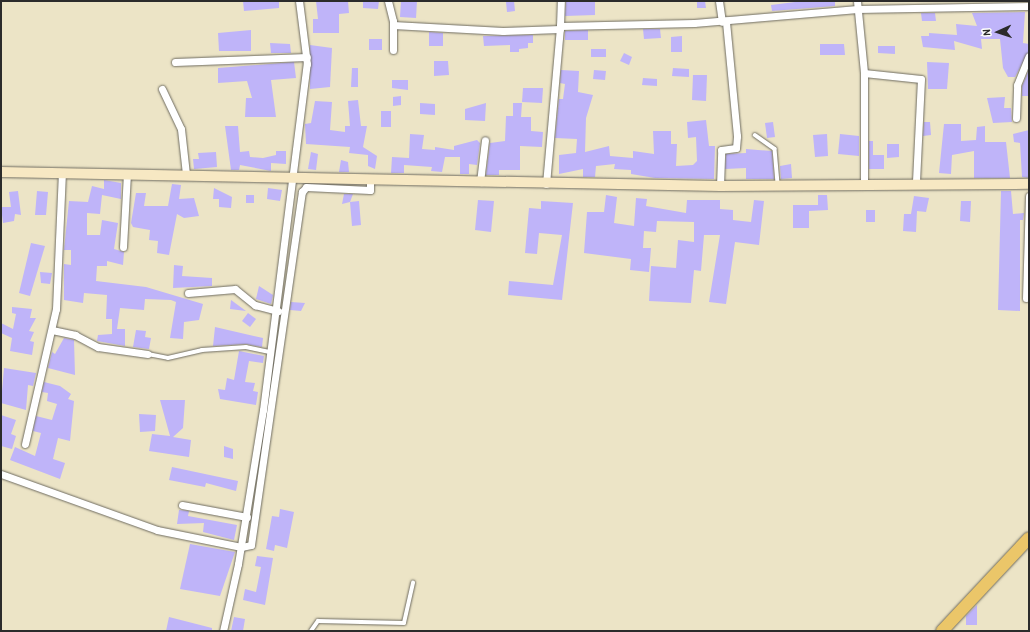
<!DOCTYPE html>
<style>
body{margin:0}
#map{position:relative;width:1030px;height:632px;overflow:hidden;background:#ece4c6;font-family:"Patrick Hand",sans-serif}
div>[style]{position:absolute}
.building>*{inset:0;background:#bfb4f9}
.roads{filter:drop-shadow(0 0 1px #6f6c61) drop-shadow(0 0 1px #6f6c61)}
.lane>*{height:3.5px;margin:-1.75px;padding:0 1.75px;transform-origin:1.75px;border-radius:1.75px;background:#fff}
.street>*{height:7px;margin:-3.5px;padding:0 3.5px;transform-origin:3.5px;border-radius:3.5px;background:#fff}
.secondary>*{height:10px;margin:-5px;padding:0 5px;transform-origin:5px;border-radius:5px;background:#f7e8c3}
.highway>*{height:12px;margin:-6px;padding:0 6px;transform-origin:6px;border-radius:6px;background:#ebc669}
span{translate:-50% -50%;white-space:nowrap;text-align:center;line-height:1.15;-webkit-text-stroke:3px #fff;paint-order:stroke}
.frame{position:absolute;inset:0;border:2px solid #2b2b2b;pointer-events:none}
.north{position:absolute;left:978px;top:12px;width:40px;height:40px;-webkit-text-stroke:3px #fff;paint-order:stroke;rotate:267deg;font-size:11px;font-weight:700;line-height:16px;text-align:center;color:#2b2b2b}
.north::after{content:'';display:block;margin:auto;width:14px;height:18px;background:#2b2b2b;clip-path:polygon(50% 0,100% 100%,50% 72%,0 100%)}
</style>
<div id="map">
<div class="building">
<div style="clip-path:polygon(243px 1px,279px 1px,279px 8px,244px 11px)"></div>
<div style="clip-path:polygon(316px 1px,348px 1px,349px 13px,339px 14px,339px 33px,313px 33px,313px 19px,318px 19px)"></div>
<div style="clip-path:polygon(363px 1px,379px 1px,378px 9px,363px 8px)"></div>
<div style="clip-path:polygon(401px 1px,417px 1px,416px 18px,400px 17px)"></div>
<div style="clip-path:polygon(514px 1px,515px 11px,507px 12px,506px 2px)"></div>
<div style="clip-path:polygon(566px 1px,595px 1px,595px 15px,565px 16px)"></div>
<div style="clip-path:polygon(697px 1px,705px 1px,706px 8px,697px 8px)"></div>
<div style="clip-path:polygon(803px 1px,835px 1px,835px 6px,772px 11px,771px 5px)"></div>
<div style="clip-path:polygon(1025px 12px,1023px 43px,1029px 44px,1029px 51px,1015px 77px,1008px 77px,1003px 68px,1000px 39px,981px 39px,982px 49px,954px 41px,955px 50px,923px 47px,921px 36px,929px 36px,929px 33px,957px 35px,956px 24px,977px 26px,972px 13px)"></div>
<div style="clip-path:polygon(921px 13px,935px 13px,936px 21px,922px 21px)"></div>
<div style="clip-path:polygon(643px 29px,660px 29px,661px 38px,644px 39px)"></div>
<div style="clip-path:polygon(251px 30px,251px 51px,219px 51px,218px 33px)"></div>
<div style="clip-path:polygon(588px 30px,588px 40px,565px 40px,565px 31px)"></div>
<div style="clip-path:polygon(429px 32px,443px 33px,443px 46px,429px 46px)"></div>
<div style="clip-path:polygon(533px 35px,533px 43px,528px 43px,528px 48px,519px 49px,519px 52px,510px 52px,510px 45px,484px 46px,483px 36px)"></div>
<div style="clip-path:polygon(682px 36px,682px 52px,671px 52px,671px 37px)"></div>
<div style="clip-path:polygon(369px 39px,382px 39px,382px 50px,369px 50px)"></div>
<div style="clip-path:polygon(270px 43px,290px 44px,291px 53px,271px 53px)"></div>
<div style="clip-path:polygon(820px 44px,844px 44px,845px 55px,820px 55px)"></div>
<div style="clip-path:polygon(310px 45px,332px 48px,330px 87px,310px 89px)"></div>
<div style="clip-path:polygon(878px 46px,895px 46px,895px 54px,878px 53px)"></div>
<div style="clip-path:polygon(591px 49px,606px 49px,606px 57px,591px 57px)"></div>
<div style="clip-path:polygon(624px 53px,632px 57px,629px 65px,620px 61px)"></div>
<div style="clip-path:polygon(434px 61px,448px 61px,449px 75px,434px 76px)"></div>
<div style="clip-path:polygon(294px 62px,296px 78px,271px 80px,276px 117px,245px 117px,246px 98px,252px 98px,247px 81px,218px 83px,218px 68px)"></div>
<div style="clip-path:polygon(927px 62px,949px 63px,947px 89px,928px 89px)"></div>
<div style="clip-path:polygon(352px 68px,358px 68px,358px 87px,351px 87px)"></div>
<div style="clip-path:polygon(673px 68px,689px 69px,689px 77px,672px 76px)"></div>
<div style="clip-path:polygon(1029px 69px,1029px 96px,1022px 96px,1022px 86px)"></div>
<div style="clip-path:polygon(561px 70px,579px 71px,578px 92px,593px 95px,586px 118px,585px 152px,609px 146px,610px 156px,633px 158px,633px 151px,654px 154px,653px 131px,671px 131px,671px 144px,677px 144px,676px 166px,693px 165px,697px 161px,696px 137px,688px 138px,687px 122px,706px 120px,709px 146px,715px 146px,714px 179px,655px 178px,631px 174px,631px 170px,614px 169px,615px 164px,596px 166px,595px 177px,583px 177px,583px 169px,559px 174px,559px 155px,576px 153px,577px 139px,555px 138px,559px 99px,563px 99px,565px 84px,560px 83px)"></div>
<div style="clip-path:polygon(594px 70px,606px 71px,605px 80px,593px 79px)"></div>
<div style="clip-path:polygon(693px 75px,707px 75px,706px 101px,692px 100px)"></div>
<div style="clip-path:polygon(643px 78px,657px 79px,657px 86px,642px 85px)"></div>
<div style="clip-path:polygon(392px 80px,408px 80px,408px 90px,392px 88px)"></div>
<div style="clip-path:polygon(523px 88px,543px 88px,542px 103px,522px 102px)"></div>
<div style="clip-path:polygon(401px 96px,401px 105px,393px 106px,393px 97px)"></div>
<div style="clip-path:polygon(1005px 97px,1004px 108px,1011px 108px,1012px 122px,993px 123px,987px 98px)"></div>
<div style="clip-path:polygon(358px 100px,361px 126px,367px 126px,363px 147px,377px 156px,375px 169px,368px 166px,368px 155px,349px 153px,350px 147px,306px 144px,305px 124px,311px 123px,315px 101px,332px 102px,330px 130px,345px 132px,345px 126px,350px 126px,348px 101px)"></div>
<div style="clip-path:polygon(420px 103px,435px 104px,435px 115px,420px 114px)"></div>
<div style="clip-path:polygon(486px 103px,485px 121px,465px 120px,465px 109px)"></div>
<div style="clip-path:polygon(513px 103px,522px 103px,521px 117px,531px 117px,531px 131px,543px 132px,542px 147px,520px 146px,520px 170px,499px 170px,499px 175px,486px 175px,490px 143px,505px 141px,506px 116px,513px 116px)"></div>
<div style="clip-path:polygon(381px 111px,391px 111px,391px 127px,381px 127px)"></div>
<div style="clip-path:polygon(773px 122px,775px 137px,767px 138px,765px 123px)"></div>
<div style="clip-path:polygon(924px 122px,930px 122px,931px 135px,923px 136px)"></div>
<div style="clip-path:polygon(944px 124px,961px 124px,961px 141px,976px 140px,977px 127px,985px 126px,985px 142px,1006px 142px,1010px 178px,974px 178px,974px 151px,952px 155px,951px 174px,939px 173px)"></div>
<div style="clip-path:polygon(225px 126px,238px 126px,240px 152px,249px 151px,250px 157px,263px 158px,276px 155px,276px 151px,286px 151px,286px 164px,271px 163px,271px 171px,240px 165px,239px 170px,231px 170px)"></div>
<div style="clip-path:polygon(1029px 130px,1029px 178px,1022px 177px,1020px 143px,1014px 142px,1013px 134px)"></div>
<div style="clip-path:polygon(410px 134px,424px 135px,422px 149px,435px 150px,435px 147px,454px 150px,454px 146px,477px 140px,480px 143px,477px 165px,469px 164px,469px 174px,460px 174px,460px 157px,445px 157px,442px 172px,431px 171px,432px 167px,404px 165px,404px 173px,391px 173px,392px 157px,409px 158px)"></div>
<div style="clip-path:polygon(827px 134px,828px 156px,815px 157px,813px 135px)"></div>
<div style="clip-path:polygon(840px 134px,859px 136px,859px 156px,838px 154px)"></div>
<div style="clip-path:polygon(869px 141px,873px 141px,873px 155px,884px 155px,884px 169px,869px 169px)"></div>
<div style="clip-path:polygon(887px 144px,899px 144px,899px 157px,887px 158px)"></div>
<div style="clip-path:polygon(746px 149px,772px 151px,774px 179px,746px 179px,746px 168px,725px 169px,726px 154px,746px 153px)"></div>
<div style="clip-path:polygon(216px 152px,217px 167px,194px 169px,193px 159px,199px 159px,198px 153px)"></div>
<div style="clip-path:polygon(311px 152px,318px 154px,316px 170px,308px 169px)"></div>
<div style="clip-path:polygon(341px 160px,348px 162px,349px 172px,339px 172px)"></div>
<div style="clip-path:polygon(791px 164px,792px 178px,781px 179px,780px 166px)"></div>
<div style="clip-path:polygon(104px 180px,121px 183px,121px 199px,102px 195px,100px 214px,87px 213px,87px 235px,100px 235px,102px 220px,118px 223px,114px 249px,124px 252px,123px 265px,107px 261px,107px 266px,97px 266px,96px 281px,146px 287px,203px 304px,199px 320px,184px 322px,183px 339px,170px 338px,176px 302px,171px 300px,145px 299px,144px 310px,120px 308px,117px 329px,125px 329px,125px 346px,97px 341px,98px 335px,112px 334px,112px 319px,106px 319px,107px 295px,84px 293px,83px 303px,64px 300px,64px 264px,71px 265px,71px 250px,64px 250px,69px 201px,88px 202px,92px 186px,104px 189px)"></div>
<div style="clip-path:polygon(172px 184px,181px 185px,179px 199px,194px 198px,199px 216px,184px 218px,177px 214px,169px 255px,157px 253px,158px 241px,149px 240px,150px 230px,133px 227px,131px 223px,136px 193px,146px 193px,144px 206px,168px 206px)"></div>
<div style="clip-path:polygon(214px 188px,232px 197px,231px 208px,219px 207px,219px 199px,213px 199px)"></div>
<div style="clip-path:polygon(268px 188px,282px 190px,280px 201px,267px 199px)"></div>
<div style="clip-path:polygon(18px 191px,21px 215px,15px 214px,14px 221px,3px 223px,1px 207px,11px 207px,9px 192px)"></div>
<div style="clip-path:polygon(37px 191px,48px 192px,46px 215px,35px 215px)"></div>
<div style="clip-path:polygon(1001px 191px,1011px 191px,1013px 214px,1024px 213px,1023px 220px,1020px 220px,1020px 311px,998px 310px)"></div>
<div style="clip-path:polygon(344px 194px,353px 194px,350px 202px,342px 204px)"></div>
<div style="clip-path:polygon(246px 195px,254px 195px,254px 203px,246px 203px)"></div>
<div style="clip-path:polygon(606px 195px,617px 197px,614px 223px,634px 226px,636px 198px,647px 199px,646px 206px,686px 213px,687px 200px,720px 200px,720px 209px,733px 210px,733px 220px,751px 222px,754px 200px,764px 201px,759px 245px,735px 242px,726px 304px,709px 302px,720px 235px,704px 235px,701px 271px,694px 270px,691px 303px,649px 301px,651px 266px,676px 268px,678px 240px,694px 242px,694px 222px,657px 221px,656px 232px,644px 231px,643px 248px,651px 248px,649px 272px,630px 270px,631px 259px,584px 253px,587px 212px,604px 212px)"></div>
<div style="clip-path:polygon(818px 195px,827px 195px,828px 210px,809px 211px,809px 228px,793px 228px,793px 205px,818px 205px)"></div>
<div style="clip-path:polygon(914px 196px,929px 198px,926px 212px,917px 211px,916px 232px,903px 231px,904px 214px,911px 214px)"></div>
<div style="clip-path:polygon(478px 200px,494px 201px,491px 232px,475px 230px)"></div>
<div style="clip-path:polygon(359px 201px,361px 225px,352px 226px,350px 202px)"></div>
<div style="clip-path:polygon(541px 201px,573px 203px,562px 300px,508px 295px,509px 281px,553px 285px,562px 235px,539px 233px,537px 254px,525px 253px,529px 208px,541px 209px)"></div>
<div style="clip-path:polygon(961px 201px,971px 201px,970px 222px,960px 221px)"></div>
<div style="clip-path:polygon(866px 210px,875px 210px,875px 222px,866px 222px)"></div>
<div style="clip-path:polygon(31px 243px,45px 246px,30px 296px,19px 293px)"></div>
<div style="clip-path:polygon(174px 265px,183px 266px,182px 276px,212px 278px,212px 286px,173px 288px)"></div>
<div style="clip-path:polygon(40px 272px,52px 273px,50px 284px,41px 283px)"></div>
<div style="clip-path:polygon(259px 286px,273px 295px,271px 304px,256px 299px)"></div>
<div style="clip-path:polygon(231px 300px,246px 311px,230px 309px)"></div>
<div style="clip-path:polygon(291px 302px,305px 303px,301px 311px,290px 310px)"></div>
<div style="clip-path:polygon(12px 307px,32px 309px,30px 318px,36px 318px,29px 331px,34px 332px,30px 341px,34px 342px,32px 355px,10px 351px,12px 338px,1px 333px,1px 323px,13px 329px,16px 314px,12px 313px)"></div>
<div style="clip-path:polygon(248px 313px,256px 319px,250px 327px,242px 321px)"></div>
<div style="clip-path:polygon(215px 327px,263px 338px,262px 347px,246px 344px,213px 346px)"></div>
<div style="clip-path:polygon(136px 330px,146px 331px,145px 337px,151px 338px,149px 349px,133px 347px)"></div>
<div style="clip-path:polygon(64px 338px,74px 340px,75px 375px,48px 368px,52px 352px,55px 354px)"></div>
<div style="clip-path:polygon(239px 351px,264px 356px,263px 363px,249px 361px,245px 382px,255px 383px,253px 391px,258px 392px,256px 405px,220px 399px,218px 389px,225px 390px,227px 378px,234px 380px)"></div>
<div style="clip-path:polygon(4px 368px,36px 373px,33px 386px,28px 385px,26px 410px,1px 403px)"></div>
<div style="clip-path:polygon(44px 382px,60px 386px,71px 394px,68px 399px,74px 401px,70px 441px,58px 438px,53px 459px,65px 463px,60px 479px,10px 460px,15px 447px,35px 456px,41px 433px,33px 431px,36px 416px,52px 420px,57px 404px,47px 401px,48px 393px,42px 392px)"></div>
<div style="clip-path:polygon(160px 400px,185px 400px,183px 428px,173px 437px,191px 440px,189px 457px,149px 451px,152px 434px,170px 436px)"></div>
<div style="clip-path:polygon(139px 414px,156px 415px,155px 431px,140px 432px)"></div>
<div style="clip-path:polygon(1px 415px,16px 420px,11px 434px,16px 436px,12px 449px,1px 446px)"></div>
<div style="clip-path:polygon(224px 446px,233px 449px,233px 459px,224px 457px)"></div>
<div style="clip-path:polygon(172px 467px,238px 481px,236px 491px,206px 483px,205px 487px,169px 480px)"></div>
<div style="clip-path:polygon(280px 509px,294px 512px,287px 548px,275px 545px,274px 551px,266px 549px,272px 516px,279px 517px)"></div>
<div style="clip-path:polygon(179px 510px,189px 511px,188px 516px,237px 525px,234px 540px,203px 532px,204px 523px,177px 524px)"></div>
<div style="clip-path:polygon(190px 544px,235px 552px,220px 596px,180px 589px)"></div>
<div style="clip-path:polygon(257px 556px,273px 558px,265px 605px,243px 600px,245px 589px,256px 592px,261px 567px,255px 566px)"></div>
<div style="clip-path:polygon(977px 605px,977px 625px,966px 625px,966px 616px)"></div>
<div style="clip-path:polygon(169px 617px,212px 628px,212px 631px,166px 631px)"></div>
<div style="clip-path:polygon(234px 617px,245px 619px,243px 631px,231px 631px)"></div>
</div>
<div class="roads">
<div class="lane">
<div style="left:755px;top:135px;width:24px;rotate:35deg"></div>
<div style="left:775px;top:149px;width:36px;rotate:85deg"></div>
<div style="left:148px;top:354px;width:20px;rotate:11deg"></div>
<div style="left:168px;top:358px;width:35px;rotate:-13deg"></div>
<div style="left:202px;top:350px;width:44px;rotate:-3.9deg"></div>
<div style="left:246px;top:347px;width:25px;rotate:12deg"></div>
<div style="left:311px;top:631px;width:12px;rotate:-55deg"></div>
<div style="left:318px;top:621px;width:86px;rotate:1.3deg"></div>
<div style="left:404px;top:623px;width:41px;rotate:-77.3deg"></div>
</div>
<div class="street">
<div style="left:388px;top:1px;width:21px;rotate:76deg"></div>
<div style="left:393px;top:21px;width:29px;rotate:90deg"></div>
<div style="left:719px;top:1px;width:21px;rotate:82deg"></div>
<div style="left:857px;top:1px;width:72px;rotate:84.4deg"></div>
<div style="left:864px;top:73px;width:110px;rotate:90deg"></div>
<div style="left:393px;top:25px;width:110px;rotate:3.1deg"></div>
<div style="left:503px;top:31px;width:57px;rotate:-2deg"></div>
<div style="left:560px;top:26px;width:25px;rotate:-88deg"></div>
<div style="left:175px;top:62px;width:132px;rotate:-2.2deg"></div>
<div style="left:864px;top:73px;width:57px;rotate:6deg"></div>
<div style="left:921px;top:79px;width:104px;rotate:92.8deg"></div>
<div style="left:162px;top:89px;width:44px;rotate:64.6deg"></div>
<div style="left:181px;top:129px;width:45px;rotate:83.7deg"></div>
<div style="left:1016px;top:118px;width:33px;rotate:-88deg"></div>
<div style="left:1017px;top:85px;width:31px;rotate:-68deg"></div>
<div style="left:480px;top:182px;width:42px;rotate:-83.2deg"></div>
<div style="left:546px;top:184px;width:159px;rotate:-84.9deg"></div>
<div style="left:560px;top:26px;width:134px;rotate:-1.3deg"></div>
<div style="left:694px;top:23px;width:164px;rotate:-4.9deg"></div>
<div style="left:857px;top:9px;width:172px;rotate:-1deg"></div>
<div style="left:720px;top:186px;width:36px;rotate:-88deg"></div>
<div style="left:721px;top:150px;width:15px;rotate:-8deg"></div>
<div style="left:736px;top:148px;width:12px;rotate:-85deg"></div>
<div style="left:737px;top:136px;width:116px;rotate:-95.5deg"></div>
<div style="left:123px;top:247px;width:74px;rotate:-86.9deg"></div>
<div style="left:188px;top:293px;width:47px;rotate:-4.9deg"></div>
<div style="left:235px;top:289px;width:26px;rotate:39deg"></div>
<div style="left:255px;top:305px;width:24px;rotate:15deg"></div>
<div style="left:1026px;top:298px;width:102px;rotate:-88.3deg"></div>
<div style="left:52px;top:330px;width:24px;rotate:12deg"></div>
<div style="left:75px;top:335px;width:26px;rotate:28deg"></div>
<div style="left:98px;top:347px;width:50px;rotate:8deg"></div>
<div style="left:25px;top:444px;width:139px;rotate:-77.1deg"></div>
<div style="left:56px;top:309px;width:137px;rotate:-87.5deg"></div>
<div style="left:1px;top:474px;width:166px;rotate:19.7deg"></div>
<div style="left:157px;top:530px;width:86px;rotate:11.4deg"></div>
<div style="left:241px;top:547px;width:10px;rotate:-11deg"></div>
<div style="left:251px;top:545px;width:357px;rotate:-81.8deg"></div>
<div style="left:302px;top:192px;width:6px;rotate:-51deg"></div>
<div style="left:306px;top:187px;width:64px;rotate:2.7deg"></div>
<div style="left:370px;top:190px;width:11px;rotate:-90deg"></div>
<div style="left:182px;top:505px;width:66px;rotate:10.5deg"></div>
<div style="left:223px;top:631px;width:69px;rotate:-77.4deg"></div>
<div style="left:238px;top:564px;width:156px;rotate:-80.8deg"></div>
<div style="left:263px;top:410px;width:349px;rotate:-82.8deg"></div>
<div style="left:307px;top:64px;width:64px;rotate:-97.2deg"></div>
</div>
<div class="secondary">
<div style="left:1px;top:172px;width:719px;rotate:1.12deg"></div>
<div style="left:720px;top:186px;width:309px;rotate:-0.4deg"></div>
</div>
<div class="highway">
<div style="left:942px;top:631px;width:127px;rotate:-46.9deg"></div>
</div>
</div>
<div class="frame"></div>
<div class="north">N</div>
</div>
